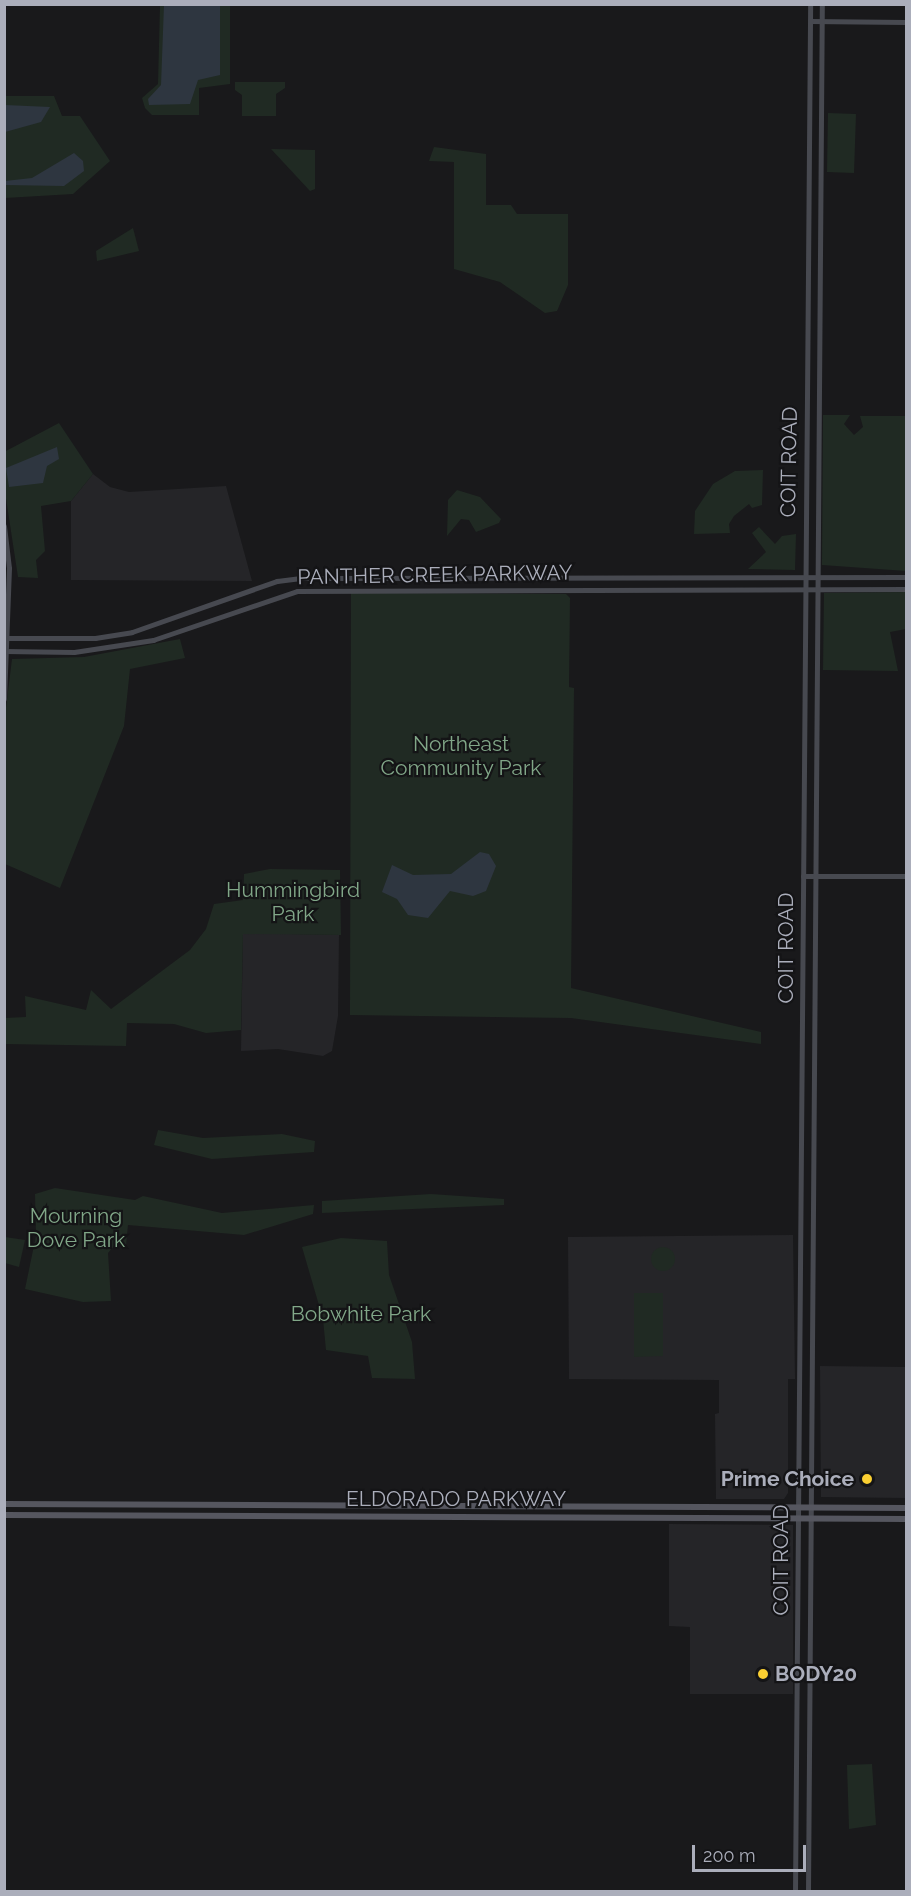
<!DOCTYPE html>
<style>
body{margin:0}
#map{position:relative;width:911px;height:1896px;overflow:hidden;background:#19191b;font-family:Raleway,sans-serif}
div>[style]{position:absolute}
.built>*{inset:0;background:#252528}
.green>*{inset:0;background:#202a23}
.round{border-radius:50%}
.water>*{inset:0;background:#2e3640}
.secondary>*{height:5px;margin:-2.5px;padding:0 2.5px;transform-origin:2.5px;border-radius:2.5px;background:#474950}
.primary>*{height:6px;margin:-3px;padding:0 3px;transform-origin:3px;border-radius:3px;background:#55565f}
.dots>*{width:16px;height:16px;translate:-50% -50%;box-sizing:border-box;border:3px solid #141416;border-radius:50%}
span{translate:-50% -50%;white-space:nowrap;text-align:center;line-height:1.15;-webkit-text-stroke:4.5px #141416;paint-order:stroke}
.street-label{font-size:21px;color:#abaebb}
.park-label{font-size:21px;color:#81a788}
.poi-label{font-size:21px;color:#abaebb;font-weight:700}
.right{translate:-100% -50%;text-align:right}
.left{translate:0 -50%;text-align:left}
.frame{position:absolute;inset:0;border:6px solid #abaebb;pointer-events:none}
.scale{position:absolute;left:692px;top:1845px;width:114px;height:27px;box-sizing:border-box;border:3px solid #abaebb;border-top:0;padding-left:8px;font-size:18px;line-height:21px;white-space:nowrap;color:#abaebb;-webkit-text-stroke:4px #141416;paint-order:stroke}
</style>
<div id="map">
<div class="built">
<div style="clip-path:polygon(93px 474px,110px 487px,129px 492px,226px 486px,252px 581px,71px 580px,71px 501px)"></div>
<div style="clip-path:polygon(243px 933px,339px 935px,338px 1016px,332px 1051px,323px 1056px,278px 1049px,241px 1051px)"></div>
<div style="clip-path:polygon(793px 1235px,795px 1379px,788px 1379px,788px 1493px,784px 1499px,716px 1499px,715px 1414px,719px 1413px,719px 1380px,569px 1379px,568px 1237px)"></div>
<div style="clip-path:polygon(820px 1366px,906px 1367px,906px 1498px,821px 1497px)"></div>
<div style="clip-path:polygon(669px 1524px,793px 1525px,793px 1694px,690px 1694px,690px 1627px,669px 1626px)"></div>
</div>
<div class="green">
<div style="clip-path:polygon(160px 5px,230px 5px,230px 84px,199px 88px,199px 115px,152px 115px,145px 108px,142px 98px,158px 84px)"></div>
<div style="clip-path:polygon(235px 82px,285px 82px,285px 88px,276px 94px,276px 116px,242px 116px,242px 95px,235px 90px)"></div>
<div style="clip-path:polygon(5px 96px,54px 96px,62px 116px,80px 116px,110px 161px,73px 194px,5px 198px)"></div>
<div style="clip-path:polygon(828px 113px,856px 114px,854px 173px,827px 172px)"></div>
<div style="clip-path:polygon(434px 147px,486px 154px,486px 205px,511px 205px,517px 214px,568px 214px,568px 285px,557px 311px,545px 313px,500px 282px,454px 269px,454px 162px,429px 161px)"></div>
<div style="clip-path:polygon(271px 149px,315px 150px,315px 189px,310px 191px)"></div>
<div style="clip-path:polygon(133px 228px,139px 251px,97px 261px,96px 251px)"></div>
<div style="clip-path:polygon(823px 415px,850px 415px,844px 424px,854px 435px,863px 427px,860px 416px,906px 416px,906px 571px,822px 565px)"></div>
<div style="clip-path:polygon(59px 423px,93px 474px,71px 501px,41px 506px,45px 551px,36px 560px,38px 578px,18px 577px,5px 492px,4px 452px)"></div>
<div style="clip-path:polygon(763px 470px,762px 505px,752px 508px,749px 504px,734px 516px,729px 524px,730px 533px,694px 534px,695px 511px,713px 484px,735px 471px)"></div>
<div style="clip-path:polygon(457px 490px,480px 497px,501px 519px,499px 523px,476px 532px,469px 520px,461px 519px,447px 536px,448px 500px)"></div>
<div style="clip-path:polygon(759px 527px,775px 544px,782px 536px,796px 534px,795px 570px,748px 569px,766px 552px,752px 533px)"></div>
<div style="clip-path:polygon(906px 592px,906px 629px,890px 632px,898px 671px,823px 670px,824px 593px)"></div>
<div style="clip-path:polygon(351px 593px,566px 594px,570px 598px,569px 687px,574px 688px,571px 988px,761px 1032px,761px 1044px,571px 1018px,350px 1015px)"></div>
<div style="clip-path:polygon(180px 639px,185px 658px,130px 669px,124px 726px,60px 888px,5px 864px,4px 724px,12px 659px,84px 657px)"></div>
<div style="clip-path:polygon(270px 869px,340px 870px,341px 935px,243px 934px,241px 1030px,206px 1033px,174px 1024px,127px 1023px,126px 1046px,5px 1044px,5px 1018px,26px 1017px,25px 996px,86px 1010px,91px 990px,111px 1009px,190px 950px,206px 929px,214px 904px,243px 900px,244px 874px)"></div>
<div style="clip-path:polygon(158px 1130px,203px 1138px,282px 1134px,315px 1141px,314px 1152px,212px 1159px,154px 1145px)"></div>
<div style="clip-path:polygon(55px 1188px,135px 1200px,143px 1196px,222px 1213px,314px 1205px,313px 1214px,244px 1235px,128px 1225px,126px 1246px,114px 1246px,108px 1253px,111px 1301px,83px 1302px,25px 1289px,36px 1236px,35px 1194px)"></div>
<div style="clip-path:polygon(431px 1194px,504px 1199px,504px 1205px,322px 1213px,322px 1201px)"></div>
<div style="clip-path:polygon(5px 1237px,25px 1240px,19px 1267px,5px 1263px)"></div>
<div style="clip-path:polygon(341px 1238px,387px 1241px,389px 1275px,412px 1342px,415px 1379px,372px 1378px,368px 1356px,326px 1350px,323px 1319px,302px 1247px)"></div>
<div class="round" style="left:651px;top:1247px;width:24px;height:24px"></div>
<div style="clip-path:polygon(634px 1293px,663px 1293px,663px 1356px,634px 1357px)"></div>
<div style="clip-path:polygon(872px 1764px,876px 1825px,849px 1829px,847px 1765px)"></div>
</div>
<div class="water">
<div style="clip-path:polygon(164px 5px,220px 5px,220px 75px,198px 80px,190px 104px,149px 105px,148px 99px,161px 85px)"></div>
<div style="clip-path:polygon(5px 105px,50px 107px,41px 122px,5px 132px)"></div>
<div style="clip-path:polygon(74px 153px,83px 161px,84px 171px,64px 186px,5px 185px,5px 181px,32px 178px)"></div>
<div style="clip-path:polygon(57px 447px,59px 459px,47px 466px,43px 483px,9px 487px,6px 468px)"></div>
<div style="clip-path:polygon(480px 852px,489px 854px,496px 866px,486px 891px,473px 896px,450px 891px,428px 918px,408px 915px,397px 899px,382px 892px,392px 865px,413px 875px,451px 874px)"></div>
</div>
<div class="secondary">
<div style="left:810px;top:21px;width:96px;rotate:0.6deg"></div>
<div style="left:4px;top:526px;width:42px;rotate:83.2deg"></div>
<div style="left:9px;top:568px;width:131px;rotate:92.2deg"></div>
<div style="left:4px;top:638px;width:91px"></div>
<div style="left:95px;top:638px;width:37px;rotate:-9deg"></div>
<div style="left:132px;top:632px;width:154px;rotate:-19.4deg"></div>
<div style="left:277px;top:581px;width:26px;rotate:-7deg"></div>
<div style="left:303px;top:578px;width:603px;rotate:-0.1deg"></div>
<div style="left:4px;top:651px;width:70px;rotate:0.8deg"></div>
<div style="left:74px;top:652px;width:80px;rotate:-8.6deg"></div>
<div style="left:153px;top:640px;width:152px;rotate:-18.8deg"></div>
<div style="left:297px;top:591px;width:609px;rotate:-0.19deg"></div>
<div style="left:803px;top:876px;width:103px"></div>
<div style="left:795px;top:1892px;width:1888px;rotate:-89.54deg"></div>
<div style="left:808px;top:1892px;width:1888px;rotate:-89.58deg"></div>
</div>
<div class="primary">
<div style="left:4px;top:1504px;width:902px;rotate:0.25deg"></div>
<div style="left:4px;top:1515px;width:902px;rotate:0.25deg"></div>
</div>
<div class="dots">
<div style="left:867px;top:1479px;background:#facf32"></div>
<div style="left:763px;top:1674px;background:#facf32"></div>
</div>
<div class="street-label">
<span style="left:789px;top:462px;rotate:-89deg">COIT ROAD</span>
<span style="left:435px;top:575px;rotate:-1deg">PANTHER CREEK PARKWAY</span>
<span style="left:786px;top:948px;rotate:-90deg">COIT ROAD</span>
<span style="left:456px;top:1499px">ELDORADO PARKWAY</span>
<span style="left:781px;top:1560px;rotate:-90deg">COIT ROAD</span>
</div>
<div class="park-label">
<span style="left:461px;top:756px">Northeast<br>Community Park</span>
<span style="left:293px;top:902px">Hummingbird<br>Park</span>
<span style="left:76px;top:1228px">Mourning<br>Dove Park</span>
<span style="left:361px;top:1314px">Bobwhite Park</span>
</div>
<div class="poi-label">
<span class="right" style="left:854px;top:1479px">Prime Choice</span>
<span class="left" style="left:775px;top:1674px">BODY20</span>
</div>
<div class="frame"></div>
<div class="scale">200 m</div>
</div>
